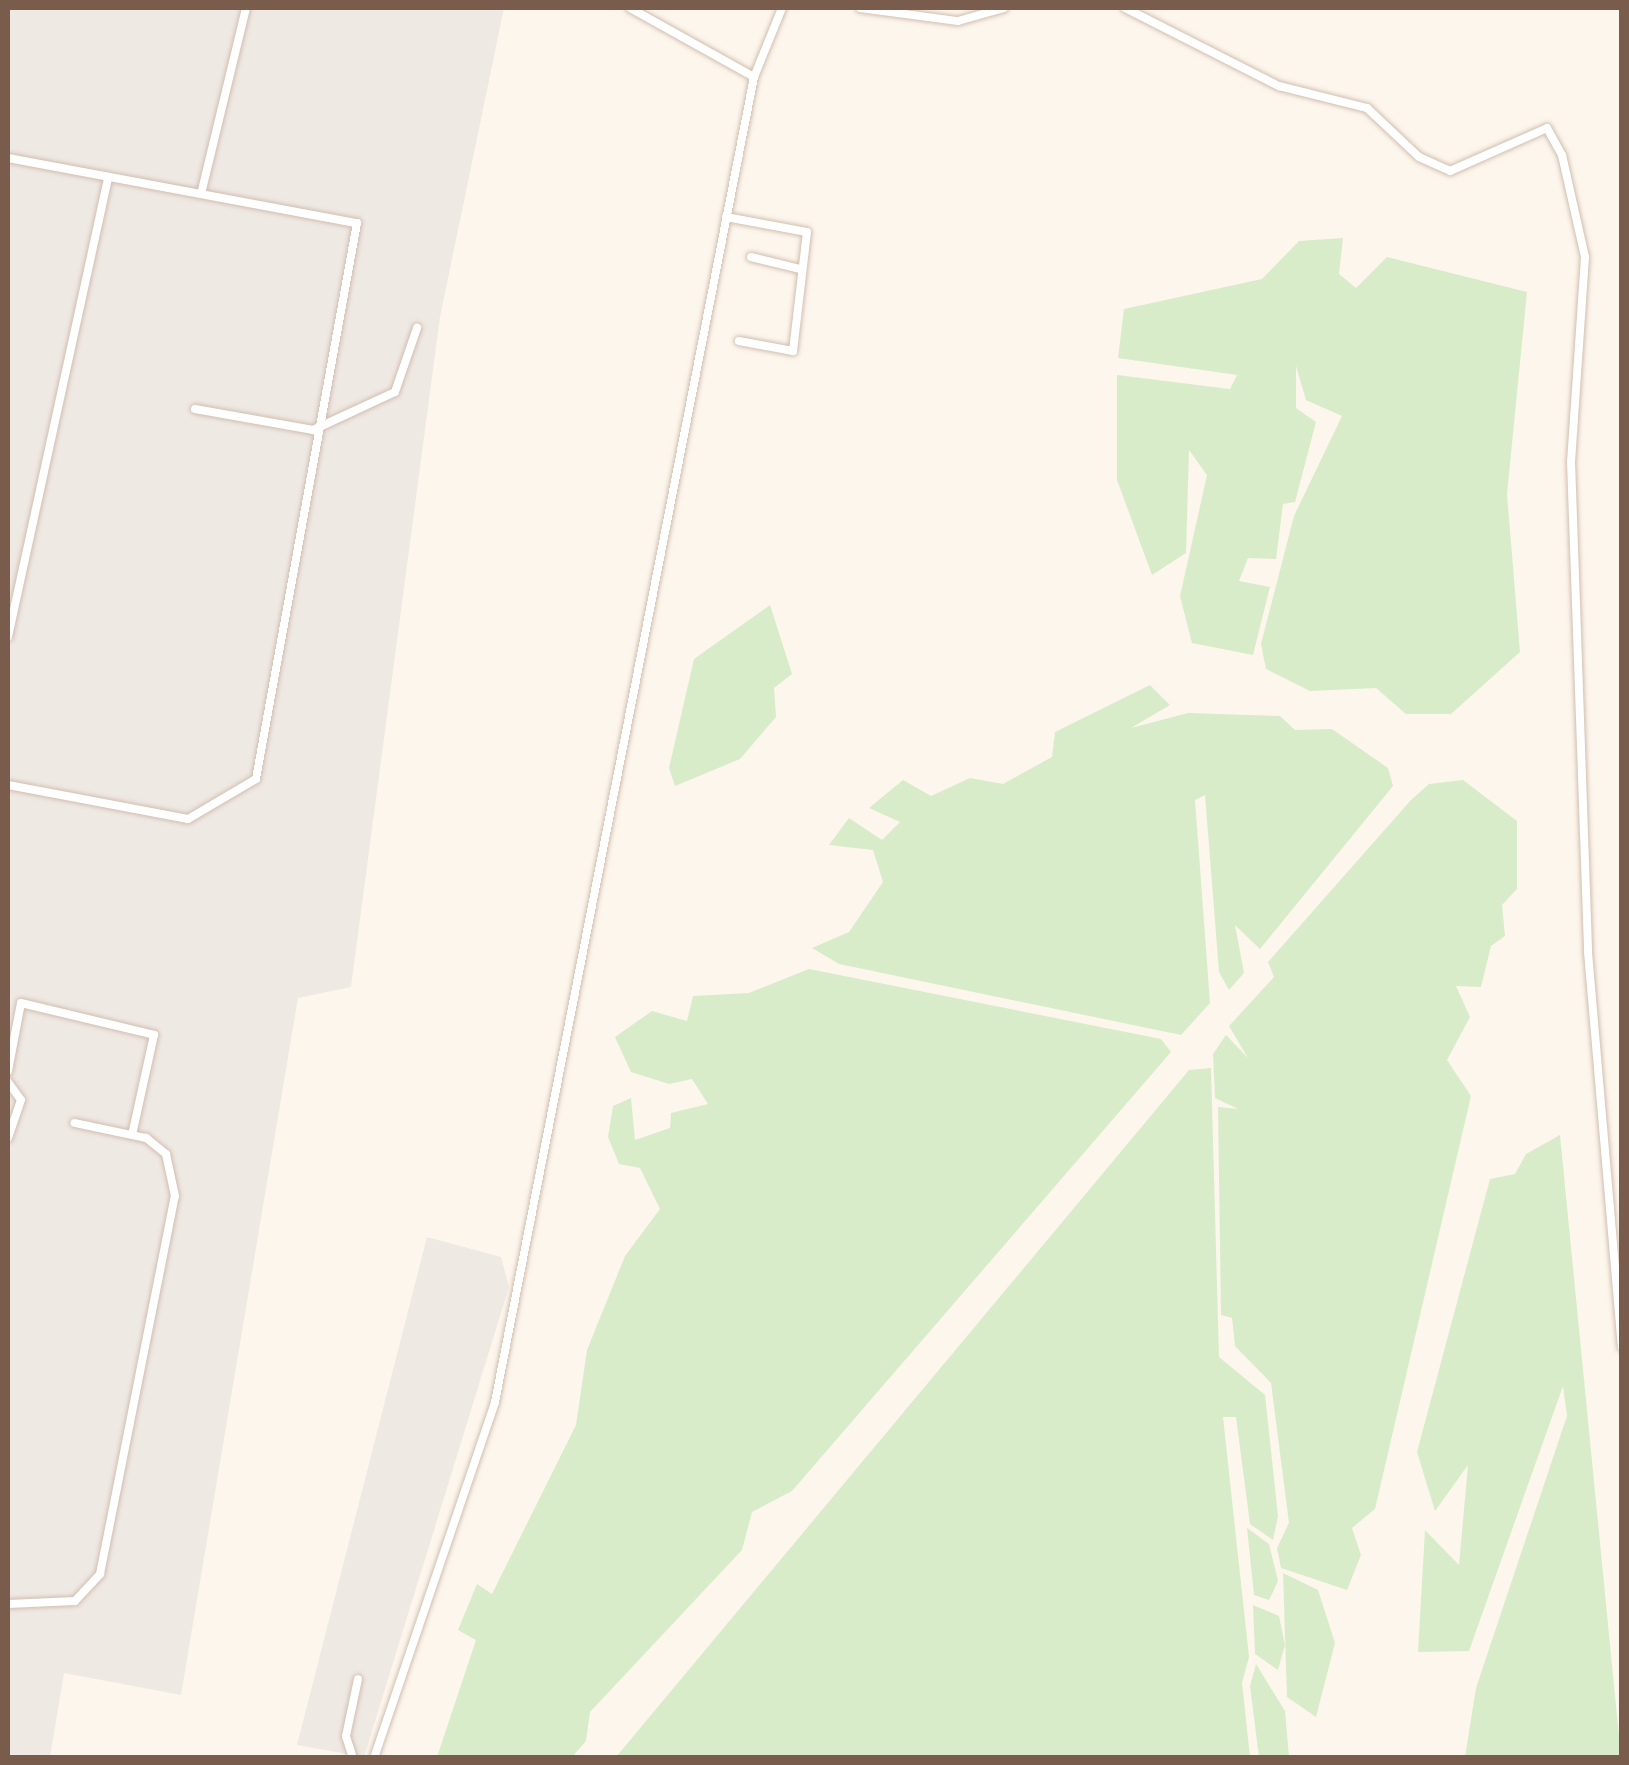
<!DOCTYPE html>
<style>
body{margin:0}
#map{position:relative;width:1629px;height:1765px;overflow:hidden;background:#fdf6ec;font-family:"Fira Sans",sans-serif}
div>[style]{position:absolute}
.industrial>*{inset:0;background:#efe9e4}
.green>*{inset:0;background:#d8ecc9}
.roads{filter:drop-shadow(0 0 2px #d1beb0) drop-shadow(0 0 2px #d1beb0)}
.service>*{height:8px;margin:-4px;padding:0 4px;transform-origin:4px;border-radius:4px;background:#fff}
span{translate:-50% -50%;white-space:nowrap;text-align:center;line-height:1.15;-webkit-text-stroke:10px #fffaf3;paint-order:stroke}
.frame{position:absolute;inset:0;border:10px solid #7a5c4d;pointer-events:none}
</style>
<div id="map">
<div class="industrial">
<div style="clip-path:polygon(8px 8px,504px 8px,440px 317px,351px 987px,298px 998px,181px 1695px,64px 1673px,50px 1757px,8px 1758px)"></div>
<div style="clip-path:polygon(427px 1237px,501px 1257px,509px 1287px,364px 1757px,297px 1745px)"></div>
</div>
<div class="green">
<div style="clip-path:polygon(1343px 238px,1339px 274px,1356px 288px,1387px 257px,1527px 292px,1507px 494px,1520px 652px,1451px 714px,1406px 714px,1376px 688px,1310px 691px,1266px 669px,1261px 644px,1294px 516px,1342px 416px,1306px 400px,1296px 366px,1296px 408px,1316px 422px,1295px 502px,1283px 504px,1276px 559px,1248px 558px,1239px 581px,1270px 587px,1253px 655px,1192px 643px,1180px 596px,1207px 475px,1189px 450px,1186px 553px,1152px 575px,1117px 480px,1117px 375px,1230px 389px,1237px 375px,1118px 358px,1124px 309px,1262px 279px,1299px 241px)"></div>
<div style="clip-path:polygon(770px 605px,792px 674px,774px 688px,776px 717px,740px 759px,675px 786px,669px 768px,694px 659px)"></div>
<div style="clip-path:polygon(1150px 685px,1170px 705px,1131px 728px,1188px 713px,1280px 716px,1295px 730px,1332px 729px,1388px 768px,1393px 786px,1260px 949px,1235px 925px,1244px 973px,1229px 990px,1219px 972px,1205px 795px,1195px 800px,1210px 1003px,1181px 1035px,839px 964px,812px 948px,849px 932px,883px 882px,873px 850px,829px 845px,849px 818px,882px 840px,900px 822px,869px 808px,903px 780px,931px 796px,970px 778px,1003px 784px,1052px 757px,1055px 732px)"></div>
<div style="clip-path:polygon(1463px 780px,1517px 821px,1517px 889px,1502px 905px,1505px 936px,1491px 946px,1481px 987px,1456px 986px,1470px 1017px,1447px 1060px,1471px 1096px,1375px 1509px,1352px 1528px,1361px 1555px,1347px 1590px,1281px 1568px,1277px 1548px,1289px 1523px,1271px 1383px,1235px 1346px,1232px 1318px,1221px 1315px,1218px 1107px,1238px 1109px,1215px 1098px,1213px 1054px,1226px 1035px,1248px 1058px,1229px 1026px,1274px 977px,1268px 962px,1411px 800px,1429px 784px)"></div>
<div style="clip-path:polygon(809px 969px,1161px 1039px,1171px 1052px,792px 1491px,752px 1512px,742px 1550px,590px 1712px,586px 1741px,572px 1757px,437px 1757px,476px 1640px,458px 1630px,477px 1584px,492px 1594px,576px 1425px,587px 1350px,625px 1256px,660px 1209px,640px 1168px,619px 1164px,608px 1137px,613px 1106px,631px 1098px,635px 1140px,670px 1128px,671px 1113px,708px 1104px,692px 1079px,669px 1084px,631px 1072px,615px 1037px,652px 1011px,687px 1021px,693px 996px,749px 993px)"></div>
<div style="clip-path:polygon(1211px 1068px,1219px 1357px,1265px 1395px,1278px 1516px,1273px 1540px,1250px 1524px,1236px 1417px,1223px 1417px,1249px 1657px,1242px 1683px,1250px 1757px,616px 1757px,1189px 1070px)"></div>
<div style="clip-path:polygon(1560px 1135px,1621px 1757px,1465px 1757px,1476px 1688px,1567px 1416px,1563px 1386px,1469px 1651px,1418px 1652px,1425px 1530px,1459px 1565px,1468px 1465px,1435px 1511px,1417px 1452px,1490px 1179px,1515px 1174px,1526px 1154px)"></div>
<div style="clip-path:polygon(1247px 1528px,1269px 1544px,1278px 1581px,1269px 1600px,1254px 1595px)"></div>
<div style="clip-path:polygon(1283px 1573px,1318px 1590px,1335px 1643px,1316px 1717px,1287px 1697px)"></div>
<div style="clip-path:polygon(1253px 1605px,1279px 1616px,1285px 1645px,1278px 1670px,1255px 1654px)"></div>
<div style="clip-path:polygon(1256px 1664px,1285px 1711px,1289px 1757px,1259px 1757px,1250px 1686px)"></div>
</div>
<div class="roads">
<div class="service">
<div style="left:630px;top:8px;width:142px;rotate:29.1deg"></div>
<div style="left:860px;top:8px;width:99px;rotate:7.6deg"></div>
<div style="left:958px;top:21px;width:48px;rotate:-15.8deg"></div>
<div style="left:1125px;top:8px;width:173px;rotate:26.9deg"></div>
<div style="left:1279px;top:86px;width:91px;rotate:14deg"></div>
<div style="left:1367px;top:108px;width:71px;rotate:43.3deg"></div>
<div style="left:1419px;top:157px;width:34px;rotate:24deg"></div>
<div style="left:1450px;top:171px;width:106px;rotate:-23.9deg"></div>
<div style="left:1547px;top:128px;width:31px;rotate:61deg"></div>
<div style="left:1562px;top:155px;width:105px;rotate:77.3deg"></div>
<div style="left:1585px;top:257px;width:204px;rotate:93.9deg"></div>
<div style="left:1571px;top:461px;width:491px;rotate:88deg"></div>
<div style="left:1588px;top:952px;width:396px;rotate:85.1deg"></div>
<div style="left:8px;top:158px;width:355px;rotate:10.6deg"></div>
<div style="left:357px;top:223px;width:565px;rotate:100.3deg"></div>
<div style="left:256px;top:779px;width:79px;rotate:149.5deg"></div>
<div style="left:188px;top:819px;width:183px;rotate:-169.3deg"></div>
<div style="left:202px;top:190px;width:187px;rotate:-76.4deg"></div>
<div style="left:726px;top:217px;width:82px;rotate:10.5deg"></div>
<div style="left:807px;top:232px;width:120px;rotate:96.7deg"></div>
<div style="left:793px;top:351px;width:55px;rotate:-169.5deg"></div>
<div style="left:751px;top:257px;width:50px;rotate:13.8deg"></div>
<div style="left:195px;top:409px;width:120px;rotate:10.1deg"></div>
<div style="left:313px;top:430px;width:90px;rotate:-24.9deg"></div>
<div style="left:395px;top:392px;width:68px;rotate:-71deg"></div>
<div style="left:8px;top:637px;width:471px;rotate:-77.7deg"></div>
<div style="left:8px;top:1071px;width:69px;rotate:-79.2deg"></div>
<div style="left:21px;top:1003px;width:137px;rotate:13.5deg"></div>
<div style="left:154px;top:1035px;width:102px;rotate:102.4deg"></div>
<div style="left:8px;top:1082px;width:22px;rotate:54deg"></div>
<div style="left:21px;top:1100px;width:40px;rotate:108.9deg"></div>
<div style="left:8px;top:1604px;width:67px;rotate:-2.6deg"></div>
<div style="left:75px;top:1601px;width:37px;rotate:-47deg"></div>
<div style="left:100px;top:1574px;width:385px;rotate:-78.8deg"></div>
<div style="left:175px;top:1196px;width:43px;rotate:-102.1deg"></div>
<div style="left:166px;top:1154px;width:26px;rotate:-141deg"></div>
<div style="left:146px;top:1138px;width:73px;rotate:-168.1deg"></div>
<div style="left:353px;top:1758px;width:23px;rotate:-108deg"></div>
<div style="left:346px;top:1736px;width:58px;rotate:-78.1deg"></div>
<div style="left:374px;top:1758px;width:376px;rotate:-71.2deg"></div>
<div style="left:495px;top:1402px;width:1350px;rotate:-78.94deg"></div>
<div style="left:754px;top:77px;width:74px;rotate:-67.9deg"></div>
</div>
</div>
<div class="frame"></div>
</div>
